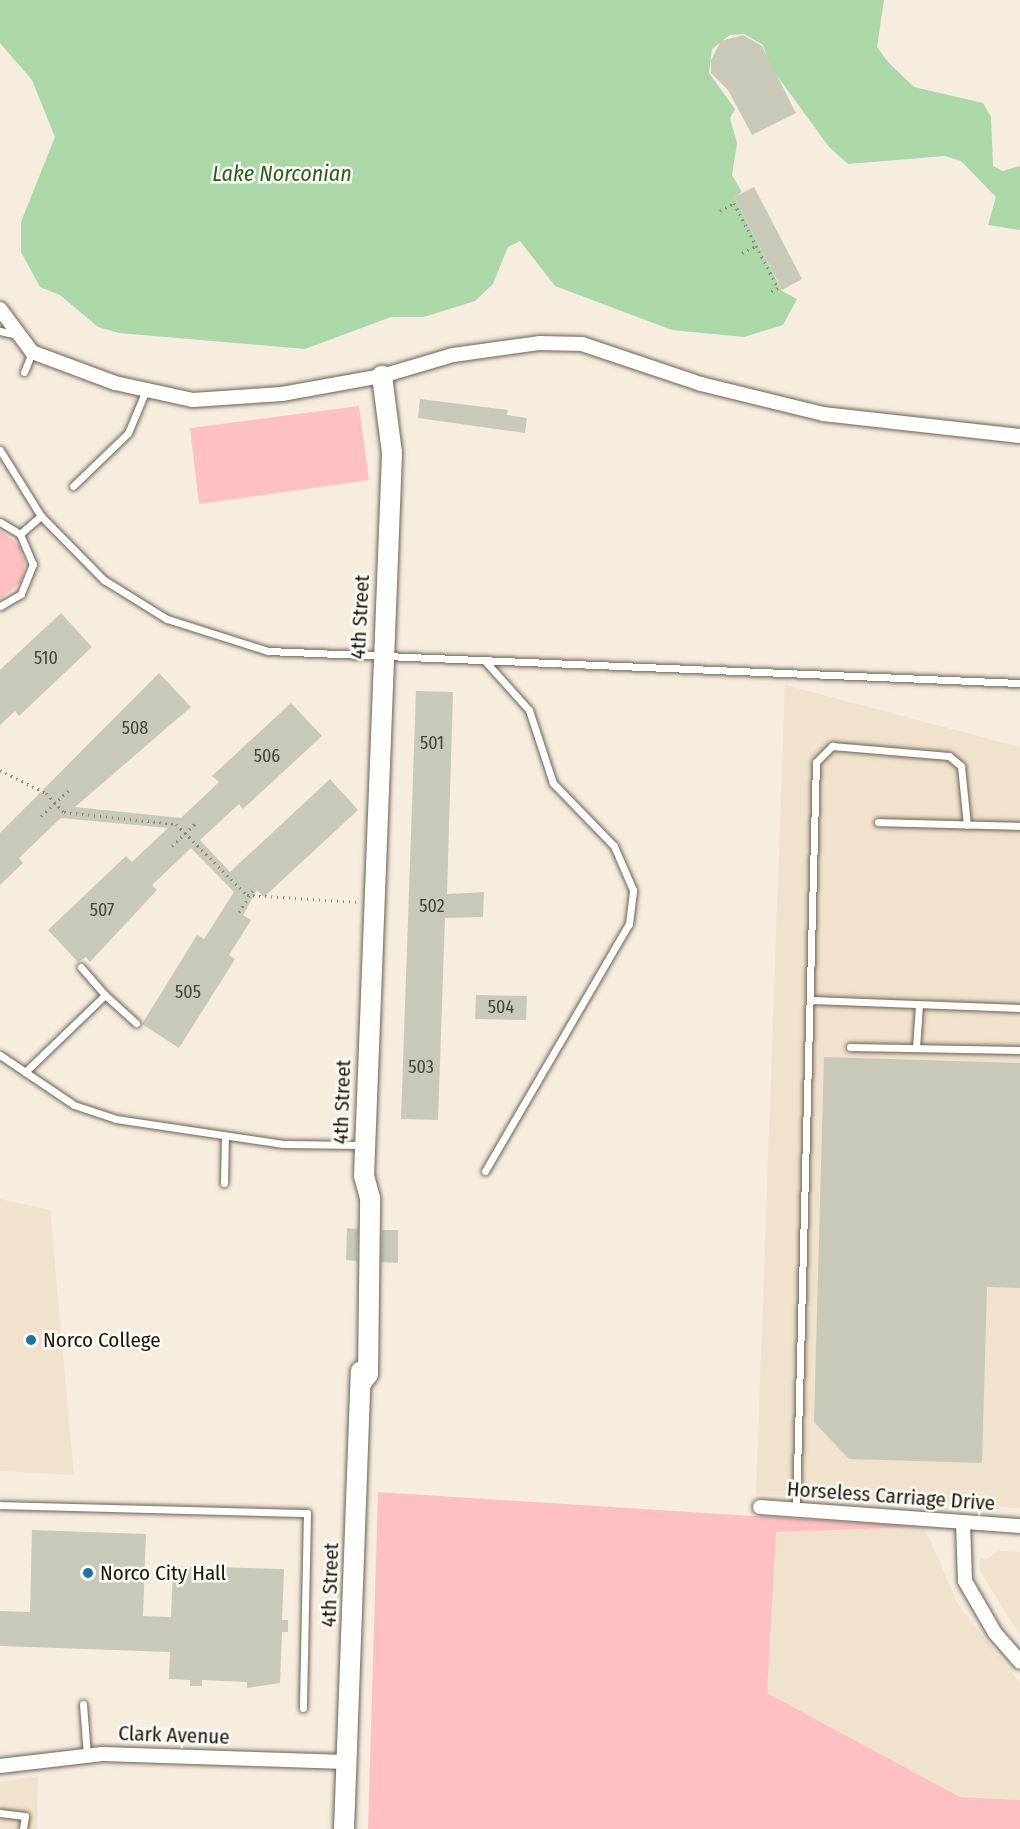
<!DOCTYPE html>
<style>
body{margin:0}
#map{position:relative;width:1020px;height:1829px;overflow:hidden;background:#f6edde;font-family:"Fira Sans Condensed",sans-serif}
div>[style]{position:absolute}
.built>*{inset:0;background:#f0e2cc}
.green>*{inset:0;background:#ffc0c3}
.water>*{inset:0;background:#acd7a9}
.building>*{inset:0;background:#c8c9b9}
.path>*{height:3px;margin-top:-1.5px;transform-origin:0;background:repeating-linear-gradient(90deg,#8e887d 0 1.5px,transparent 0 6px)}
.roads{filter:drop-shadow(0 0 2px #6a6255) drop-shadow(0 0 2px #6a6255)}
.lane>*{height:7px;margin:-3.5px;padding:0 3.5px;transform-origin:3.5px;border-radius:3.5px;background:#fff}
.street>*{height:14px;margin:-7px;padding:0 7px;transform-origin:7px;border-radius:7px;background:#fff}
.secondary>*{height:20px;margin:-10px;padding:0 10px;transform-origin:10px;border-radius:10px;background:#fff}
.dots>*{width:16px;height:16px;translate:-50% -50%;box-sizing:border-box;border:3px solid #fefbf5;border-radius:50%}
span{translate:-50% -50%;white-space:nowrap;text-align:center;line-height:1.15;-webkit-text-stroke:5px #fefbf5;paint-order:stroke}
.number-label{font-size:18px;color:#46443b}
.number-label span{-webkit-text-stroke-width:0}
.street-label{font-size:21px;color:#1a1711}
.poi-label{font-size:21px;color:#1a1711}
.left{translate:0 -50%;text-align:left}
.water-label{font-size:22px;color:#255e23;font-style:italic}
</style>
<div id="map">
<div class="built">
<div style="clip-path:polygon(785px 685px,1020px 747px,1020px 1508px,756px 1494px)"></div>
<div style="clip-path:polygon(0 1199px,50px 1210px,74px 1475px,0 1471px)"></div>
<div style="clip-path:polygon(924px 1527px,959px 1606px,1020px 1683px,1020px 1800px,960px 1797px,767px 1693px,775px 1532px)"></div>
<div style="clip-path:polygon(999px 1551px,1020px 1552px,1020px 1635px,980px 1571px,980px 1558px,985px 1560px)"></div>
<div style="clip-path:polygon(38px 1776px,37px 1829px,0 1829px,0 1782px)"></div>
</div>
<div class="green">
<div style="clip-path:polygon(359px 406px,369px 480px,199px 504px,190px 428px)"></div>
<div style="clip-path:polygon(0 530px,20px 546px,25px 564px,21px 582px,0 599px)"></div>
<div style="clip-path:polygon(378px 1492px,924px 1527px,776px 1532px,767px 1693px,960px 1797px,1020px 1800px,1020px 1829px,368px 1829px)"></div>
</div>
<div class="water">
<div style="clip-path:polygon(0 0,884px 0,877px 47px,888px 62px,914px 87px,983px 103px,991px 117px,993px 166px,1003px 171px,1020px 166px,1020px 230px,988px 225px,996px 197px,961px 161px,945px 156px,848px 164px,829px 147px,770px 66px,763px 45px,744px 34px,730px 35px,712px 49px,709px 73px,735px 109px,730px 118px,737px 143px,732px 175px,742px 192px,734px 197px,782px 291px,797px 299px,783px 325px,744px 337px,672px 330px,555px 286px,520px 241px,508px 247px,493px 284px,475px 301px,424px 317px,391px 317px,305px 349px,119px 333px,98px 327px,60px 295px,40px 287px,21px 252px,21px 222px,55px 137px,32px 80px,0 43px)"></div>
</div>
<div class="building">
<div style="clip-path:polygon(743px 35px,762px 46px,796px 113px,752px 135px,728px 90px,711px 73px,711px 60px,721px 41px)"></div>
<div style="clip-path:polygon(754px 187px,802px 279px,782px 290px,734px 197px)"></div>
<div style="clip-path:polygon(420px 399px,508px 410px,507px 415px,527px 418px,525px 433px,418px 418px)"></div>
<div style="clip-path:polygon(61px 613px,92px 647px,19px 716px,15px 711px,0 725px,0 670px)"></div>
<div style="clip-path:polygon(159px 673px,191px 707px,75px 807px,181px 818px,219px 782px,212px 776px,291px 703px,322px 736px,243px 809px,239px 804px,200px 840px,230px 872px,330px 779px,358px 810px,264px 897px,257px 890px,243px 915px,251px 920px,229px 955px,235px 959px,179px 1048px,142px 1024px,197px 935px,204px 939px,234px 892px,191px 848px,152px 885px,157px 890px,90px 962px,86px 957px,78px 962px,48px 930px,126px 856px,132px 862px,168px 828px,61px 818px,19px 858px,23px 863px,0 885px,0 833px)"></div>
<div style="clip-path:polygon(416px 691px,453px 692px,447px 894px,484px 892px,483px 917px,445px 918px,438px 1120px,401px 1119px)"></div>
<div style="clip-path:polygon(476px 995px,527px 996px,526px 1020px,475px 1019px)"></div>
<div style="clip-path:polygon(824px 1057px,1020px 1063px,1020px 1288px,987px 1287px,982px 1463px,849px 1459px,814px 1422px)"></div>
<div style="clip-path:polygon(347px 1228px,358px 1229px,357px 1261px,346px 1260px)"></div>
<div style="clip-path:polygon(382px 1230px,398px 1230px,398px 1263px,381px 1262px)"></div>
<div style="clip-path:polygon(32px 1530px,146px 1534px,143px 1616px,171px 1617px,173px 1566px,284px 1569px,282px 1620px,288px 1620px,288px 1632px,282px 1632px,280px 1683px,247px 1688px,247px 1682px,202px 1680px,202px 1686px,190px 1686px,190px 1680px,169px 1679px,170px 1652px,0 1646px,0 1611px,30px 1612px)"></div>
</div>
<div class="path">
<div style="left:720px;top:211px;width:16px;rotate:-30deg"></div>
<div style="left:734px;top:203px;width:96px;rotate:62.6deg"></div>
<div style="left:778px;top:288px;width:9px;rotate:153deg"></div>
<div style="left:742px;top:253px;width:16px;rotate:-27deg"></div>
<div style="left:0;top:770px;width:51px;rotate:26.6deg"></div>
<div style="left:46px;top:793px;width:26px;rotate:47deg"></div>
<div style="left:64px;top:812px;width:113px;rotate:6.1deg"></div>
<div style="left:176px;top:824px;width:100px;rotate:45deg"></div>
<div style="left:247px;top:895px;width:113px;rotate:3.5deg"></div>
<div style="left:41px;top:816px;width:38px;rotate:-43deg"></div>
<div style="left:172px;top:846px;width:35px;rotate:-44deg"></div>
<div style="left:239px;top:912px;width:30px;rotate:-57deg"></div>
</div>
<div class="roads">
<div class="lane">
<div style="left:0;top:331px;width:18px;rotate:13deg"></div>
<div style="left:24px;top:372px;width:22px;rotate:-68deg"></div>
<div style="left:0;top:450px;width:78px;rotate:58.2deg"></div>
<div style="left:73px;top:486px;width:76px;rotate:-43.9deg"></div>
<div style="left:128px;top:433px;width:47px;rotate:-67.3deg"></div>
<div style="left:0;top:522px;width:23px;rotate:31deg"></div>
<div style="left:20px;top:534px;width:33px;rotate:67deg"></div>
<div style="left:33px;top:564px;width:32px;rotate:112deg"></div>
<div style="left:21px;top:594px;width:24px;rotate:150deg"></div>
<div style="left:20px;top:534px;width:28px;rotate:-41deg"></div>
<div style="left:41px;top:516px;width:90px;rotate:45.5deg"></div>
<div style="left:104px;top:580px;width:74px;rotate:31.8deg"></div>
<div style="left:167px;top:619px;width:106px;rotate:17.6deg"></div>
<div style="left:268px;top:651px;width:753px;rotate:2.44deg"></div>
<div style="left:878px;top:822px;width:142px;rotate:1.6deg"></div>
<div style="left:105px;top:995px;width:42px;rotate:42.1deg"></div>
<div style="left:812px;top:1000px;width:208px;rotate:2.2deg"></div>
<div style="left:850px;top:1047px;width:170px;rotate:1deg"></div>
<div style="left:916px;top:1048px;width:43px;rotate:-86deg"></div>
<div style="left:0;top:1055px;width:89px;rotate:34deg"></div>
<div style="left:74px;top:1105px;width:44px;rotate:18.4deg"></div>
<div style="left:116px;top:1119px;width:169px;rotate:8.5deg"></div>
<div style="left:283px;top:1144px;width:79px;rotate:0.7deg"></div>
<div style="left:25px;top:1072px;width:111px;rotate:-43.9deg"></div>
<div style="left:105px;top:995px;width:37px;rotate:-131deg"></div>
<div style="left:485px;top:1171px;width:286px;rotate:-59.8deg"></div>
<div style="left:629px;top:924px;width:34px;rotate:-83deg"></div>
<div style="left:633px;top:890px;width:48px;rotate:-113.4deg"></div>
<div style="left:614px;top:846px;width:88px;rotate:-134.1deg"></div>
<div style="left:553px;top:783px;width:77px;rotate:-108.2deg"></div>
<div style="left:529px;top:710px;width:66px;rotate:-131.9deg"></div>
<div style="left:224px;top:1183px;width:46px;rotate:-88.8deg"></div>
<div style="left:0;top:1505px;width:307px;rotate:1.5deg"></div>
<div style="left:307px;top:1513px;width:195px;rotate:91.2deg"></div>
<div style="left:796px;top:1510px;width:748px;rotate:-88.47deg"></div>
<div style="left:816px;top:762px;width:23px;rotate:-45deg"></div>
<div style="left:832px;top:746px;width:117px;rotate:4.9deg"></div>
<div style="left:949px;top:756px;width:16px;rotate:40deg"></div>
<div style="left:961px;top:766px;width:59px;rotate:84.2deg"></div>
<div style="left:83px;top:1704px;width:52px;rotate:85.6deg"></div>
<div style="left:0;top:1813px;width:25px;rotate:7deg"></div>
<div style="left:25px;top:1816px;width:13px;rotate:99deg"></div>
</div>
<div class="street">
<div style="left:0;top:309px;width:54px;rotate:53.3deg"></div>
<div style="left:32px;top:352px;width:89px;rotate:20.5deg"></div>
<div style="left:115px;top:383px;width:80px;rotate:12.3deg"></div>
<div style="left:193px;top:400px;width:89px;rotate:-3.9deg"></div>
<div style="left:282px;top:394px;width:102px;rotate:-10.2deg"></div>
<div style="left:382px;top:376px;width:74px;rotate:-16.5deg"></div>
<div style="left:453px;top:355px;width:88px;rotate:-7.9deg"></div>
<div style="left:540px;top:343px;width:42px;rotate:1.4deg"></div>
<div style="left:582px;top:344px;width:126px;rotate:18.6deg"></div>
<div style="left:701px;top:384px;width:126px;rotate:13.8deg"></div>
<div style="left:823px;top:414px;width:198px;rotate:6.4deg"></div>
<div style="left:760px;top:1507px;width:261px;rotate:4.2deg"></div>
<div style="left:963px;top:1523px;width:58px;rotate:88deg"></div>
<div style="left:965px;top:1581px;width:60px;rotate:60deg"></div>
<div style="left:995px;top:1633px;width:38px;rotate:49deg"></div>
<div style="left:0;top:1766px;width:103px;rotate:-6.7deg"></div>
<div style="left:102px;top:1754px;width:245px;rotate:1.9deg"></div>
</div>
<div class="secondary">
<div style="left:362px;top:1382px;width:10px;rotate:-53deg"></div>
<div style="left:368px;top:1374px;width:176px;rotate:-89.3deg"></div>
<div style="left:370px;top:1198px;width:23px;rotate:-105deg"></div>
<div style="left:364px;top:1176px;width:724px;rotate:-87.78deg"></div>
<div style="left:392px;top:453px;width:78px;rotate:-97.4deg"></div>
<div style="left:344px;top:1829px;width:458px;rotate:-87.9deg"></div>
</div>
</div>
<div class="dots">
<div style="left:31px;top:1340px;background:#1b73a2"></div>
<div style="left:88px;top:1573px;background:#1b73a2"></div>
</div>
<div class="number-label">
<span style="left:46px;top:658px">510</span>
<span style="left:135px;top:728px">508</span>
<span style="left:432px;top:743px">501</span>
<span style="left:267px;top:756px">506</span>
<span style="left:432px;top:906px">502</span>
<span style="left:102px;top:910px">507</span>
<span style="left:188px;top:992px">505</span>
<span style="left:501px;top:1007px">504</span>
<span style="left:421px;top:1067px">503</span>
</div>
<div class="street-label">
<span style="left:360px;top:617px;rotate:-87deg">4th Street</span>
<span style="left:342px;top:1102px;rotate:-88deg">4th Street</span>
<span style="left:891px;top:1496px;rotate:4deg">Horseless Carriage Drive</span>
<span style="left:330px;top:1585px;rotate:-88deg">4th Street</span>
<span style="left:174px;top:1735px;rotate:2deg">Clark Avenue</span>
</div>
<div class="poi-label">
<span class="left" style="left:43px;top:1340px">Norco College</span>
<span class="left" style="left:100px;top:1573px">Norco City Hall</span>
</div>
<div class="water-label">
<span style="left:282px;top:174px">Lake Norconian</span>
</div>
</div>
